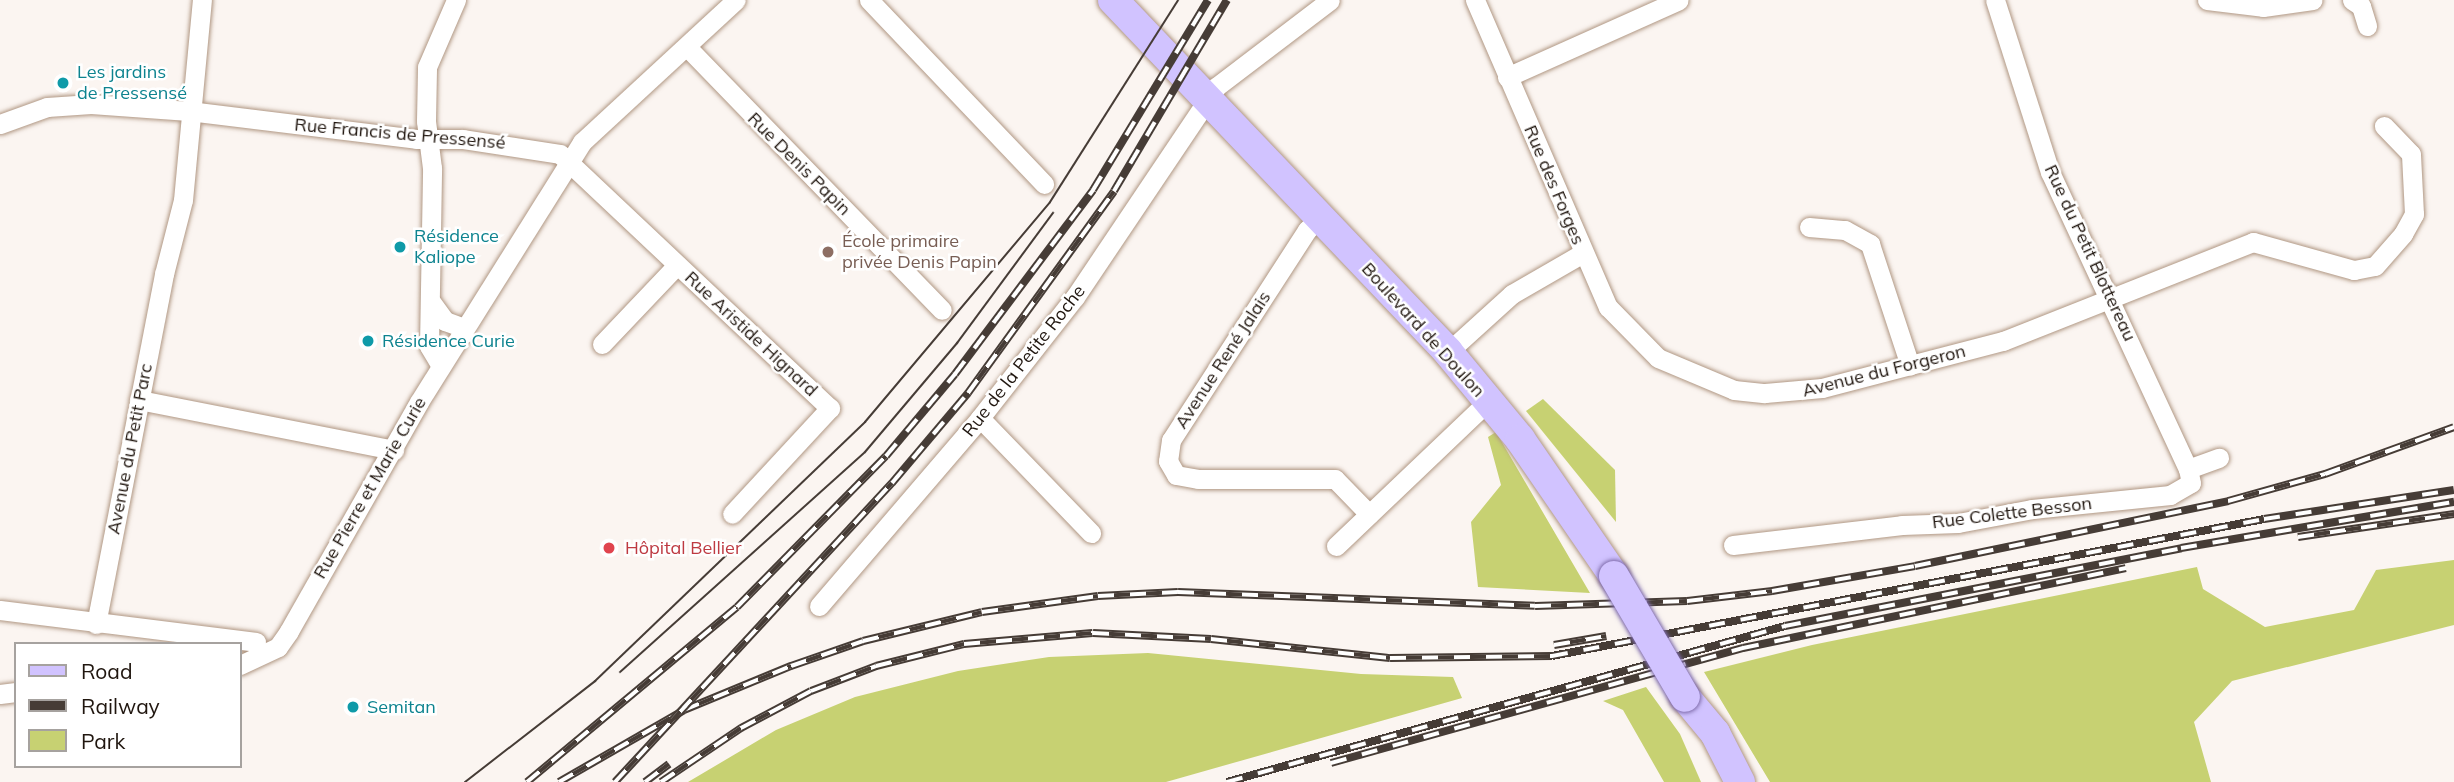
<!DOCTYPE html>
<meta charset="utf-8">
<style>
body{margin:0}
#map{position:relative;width:2454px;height:782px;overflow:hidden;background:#fbf5f1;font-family:Mulish,sans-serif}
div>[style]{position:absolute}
.green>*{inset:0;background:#c7d172}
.roads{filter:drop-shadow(0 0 2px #b09783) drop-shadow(0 0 2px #b09783)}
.street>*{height:19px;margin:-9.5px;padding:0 9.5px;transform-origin:9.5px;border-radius:9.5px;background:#fff}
.primary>*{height:30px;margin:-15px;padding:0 15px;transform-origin:15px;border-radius:15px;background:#d1c3ff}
.tram>*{height:2px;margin:-1px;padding:0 1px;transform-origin:1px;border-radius:1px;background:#463c36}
.rail>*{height:8px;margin-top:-4px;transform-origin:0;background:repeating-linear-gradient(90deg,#fff 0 16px,#463c36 0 32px);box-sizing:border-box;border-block:2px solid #463c36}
.bridges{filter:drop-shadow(0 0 2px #7f6cab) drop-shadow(0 0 2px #7f6cab)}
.primary-bridge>*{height:30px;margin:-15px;padding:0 15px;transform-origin:15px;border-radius:15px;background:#d1c3ff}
.dots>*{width:19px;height:19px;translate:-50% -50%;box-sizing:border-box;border:4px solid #fff;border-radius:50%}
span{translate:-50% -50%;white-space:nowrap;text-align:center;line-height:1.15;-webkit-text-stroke:5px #fff;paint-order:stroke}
.culture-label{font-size:18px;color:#0d838f}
.left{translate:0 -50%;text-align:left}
.street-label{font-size:18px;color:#20160f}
.education-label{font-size:18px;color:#785e54}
.health-label{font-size:18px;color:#be3a42}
.legend{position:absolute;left:14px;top:642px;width:228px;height:126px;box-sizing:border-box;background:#fff;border:2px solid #a6a29f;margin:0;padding:9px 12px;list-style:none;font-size:21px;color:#20160f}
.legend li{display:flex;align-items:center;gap:14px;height:35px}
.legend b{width:35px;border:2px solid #a6a29f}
</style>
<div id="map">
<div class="green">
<div style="clip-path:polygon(1543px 399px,1615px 470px,1616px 522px,1526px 411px)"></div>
<div style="clip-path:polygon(1496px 432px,1590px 593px,1478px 587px,1471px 522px,1501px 485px,1488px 437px)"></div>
<div style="clip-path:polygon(2454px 560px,2454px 625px,2232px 681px,2194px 722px,2211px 782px,1770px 782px,1704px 672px,1812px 645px,2197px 567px,2203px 589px,2265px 627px,2354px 610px,2376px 570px)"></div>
<div style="clip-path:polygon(1148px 653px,1361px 674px,1453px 677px,1462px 698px,1166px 782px,688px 782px,776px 730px,855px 697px,958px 671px,1049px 657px)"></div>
<div style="clip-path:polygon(1646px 687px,1680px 734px,1701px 782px,1664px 782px,1623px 710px,1603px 701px)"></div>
</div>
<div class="roads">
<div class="street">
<div style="left:869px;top:0;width:254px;rotate:46.4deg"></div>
<div style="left:1475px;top:0;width:335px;rotate:66.6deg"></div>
<div style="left:1608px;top:307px;width:71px;rotate:45.6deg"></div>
<div style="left:1658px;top:358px;width:82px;rotate:22.8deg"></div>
<div style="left:1734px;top:390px;width:31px;rotate:6deg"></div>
<div style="left:1765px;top:393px;width:57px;rotate:-5deg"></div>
<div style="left:1822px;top:388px;width:187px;rotate:-14.6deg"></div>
<div style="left:2003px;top:341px;width:269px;rotate:-21.6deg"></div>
<div style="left:2253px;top:242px;width:105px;rotate:15.5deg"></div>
<div style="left:2354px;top:270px;width:21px;rotate:-11deg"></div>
<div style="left:2375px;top:266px;width:43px;rotate:-48.8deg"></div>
<div style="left:2403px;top:234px;width:23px;rotate:-61deg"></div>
<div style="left:2414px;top:214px;width:60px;rotate:-92.9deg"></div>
<div style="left:2411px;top:154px;width:39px;rotate:-134deg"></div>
<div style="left:1995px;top:0;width:181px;rotate:72.3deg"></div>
<div style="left:2050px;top:172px;width:327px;rotate:65.1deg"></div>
<div style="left:2188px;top:469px;width:33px;rotate:-20deg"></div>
<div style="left:2207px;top:0;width:56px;rotate:7.1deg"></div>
<div style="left:2263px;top:7px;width:50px;rotate:-8deg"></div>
<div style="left:2352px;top:0;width:11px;rotate:34deg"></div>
<div style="left:2361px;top:6px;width:21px;rotate:73deg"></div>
<div style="left:687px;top:47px;width:366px;rotate:45.9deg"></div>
<div style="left:1507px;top:77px;width:188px;rotate:-24.1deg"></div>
<div style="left:0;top:124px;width:50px;rotate:-19.9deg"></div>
<div style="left:47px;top:107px;width:44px;rotate:-3.9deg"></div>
<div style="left:91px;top:104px;width:98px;rotate:4.1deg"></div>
<div style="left:189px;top:111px;width:229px;rotate:7deg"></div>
<div style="left:416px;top:139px;width:47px"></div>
<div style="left:463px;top:139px;width:98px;rotate:8.8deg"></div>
<div style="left:560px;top:154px;width:371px;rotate:43.3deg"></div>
<div style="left:830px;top:408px;width:144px;rotate:132.8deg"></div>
<div style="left:1319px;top:218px;width:17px;rotate:135deg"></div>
<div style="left:1307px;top:230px;width:250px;rotate:122.9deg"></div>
<div style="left:1171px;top:440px;width:21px;rotate:98deg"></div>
<div style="left:1168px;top:461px;width:16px;rotate:60deg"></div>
<div style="left:1176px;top:475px;width:22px;rotate:10deg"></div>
<div style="left:1198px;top:479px;width:137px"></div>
<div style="left:1335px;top:479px;width:49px;rotate:45.8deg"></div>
<div style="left:1809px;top:227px;width:36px;rotate:5deg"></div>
<div style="left:1845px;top:230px;width:29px;rotate:29deg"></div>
<div style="left:1870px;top:244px;width:128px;rotate:71.8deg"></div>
<div style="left:432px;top:303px;width:22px;rotate:54deg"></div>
<div style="left:445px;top:321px;width:20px;rotate:20deg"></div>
<div style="left:602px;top:344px;width:109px;rotate:-46.5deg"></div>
<div style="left:1448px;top:352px;width:86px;rotate:-42.2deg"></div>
<div style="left:1512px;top:294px;width:82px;rotate:-30deg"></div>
<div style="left:441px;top:366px;width:23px;rotate:-121deg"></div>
<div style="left:429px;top:346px;width:178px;rotate:-89deg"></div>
<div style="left:432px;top:168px;width:47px;rotate:-97.3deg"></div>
<div style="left:426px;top:121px;width:54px;rotate:-88.9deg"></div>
<div style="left:427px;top:67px;width:73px;rotate:-66.6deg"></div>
<div style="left:139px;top:400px;width:260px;rotate:11.1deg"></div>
<div style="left:980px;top:418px;width:160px;rotate:46deg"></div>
<div style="left:1733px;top:545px;width:170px;rotate:-6.7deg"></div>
<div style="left:1902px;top:525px;width:56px;rotate:-2deg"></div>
<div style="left:1958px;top:523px;width:75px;rotate:-10.7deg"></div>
<div style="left:2032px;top:509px;width:139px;rotate:-5.8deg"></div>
<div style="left:2170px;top:495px;width:24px;rotate:-30deg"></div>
<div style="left:2191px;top:483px;width:14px;rotate:-102deg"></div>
<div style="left:1336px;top:546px;width:210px;rotate:-43.6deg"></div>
<div style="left:819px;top:606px;width:248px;rotate:-49.4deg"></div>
<div style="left:980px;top:418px;width:154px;rotate:-51.9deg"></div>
<div style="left:1075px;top:297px;width:253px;rotate:-56.1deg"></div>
<div style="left:1216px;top:87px;width:143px;rotate:-37.3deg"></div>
<div style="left:0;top:610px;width:258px;rotate:7.1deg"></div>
<div style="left:96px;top:624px;width:357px;rotate:-79deg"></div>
<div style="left:164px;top:274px;width:76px;rotate:-75.6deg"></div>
<div style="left:183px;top:200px;width:201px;rotate:-84.6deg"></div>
<div style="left:240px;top:665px;width:42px;rotate:-25.3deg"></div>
<div style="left:278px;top:647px;width:19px;rotate:-55deg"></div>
<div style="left:289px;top:631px;width:263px;rotate:-60.4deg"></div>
<div style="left:419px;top:402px;width:307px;rotate:-57.9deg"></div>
<div style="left:582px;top:142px;width:209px;rotate:-42.7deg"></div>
<div style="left:0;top:694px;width:16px;rotate:-7deg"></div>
</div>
<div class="primary">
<div style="left:1113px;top:0;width:486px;rotate:46.4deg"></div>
<div style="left:1448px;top:352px;width:113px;rotate:50.4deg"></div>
<div style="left:1520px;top:439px;width:166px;rotate:55.5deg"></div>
<div style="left:1685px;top:697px;width:47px;rotate:50.2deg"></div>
<div style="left:1715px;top:733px;width:55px;rotate:63deg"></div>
</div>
</div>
<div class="tram">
<div style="left:620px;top:672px;width:329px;rotate:-41.9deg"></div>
<div style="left:865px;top:452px;width:143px;rotate:-49.8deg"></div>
<div style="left:957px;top:343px;width:162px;rotate:-53.6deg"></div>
<div style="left:465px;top:782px;width:165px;rotate:-37.8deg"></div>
<div style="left:595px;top:681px;width:374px;rotate:-43.8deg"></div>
<div style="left:865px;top:422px;width:287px;rotate:-49.9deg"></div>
<div style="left:1050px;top:202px;width:239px;rotate:-57.6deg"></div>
</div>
<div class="rail">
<div style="left:2298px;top:537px;width:158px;rotate:-8.4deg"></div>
<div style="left:1554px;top:645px;width:53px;rotate:-9.8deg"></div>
<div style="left:1331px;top:763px;width:428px;rotate:-15.6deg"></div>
<div style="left:1743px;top:648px;width:391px;rotate:-11.8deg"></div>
<div style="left:527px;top:782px;width:273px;rotate:-39.8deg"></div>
<div style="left:737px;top:607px;width:212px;rotate:-45.4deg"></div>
<div style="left:886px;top:456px;width:107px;rotate:-49.9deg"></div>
<div style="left:955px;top:374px;width:230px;rotate:-53.1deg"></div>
<div style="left:1093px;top:190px;width:222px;rotate:-58.8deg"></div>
<div style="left:559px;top:782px;width:144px;rotate:-29.9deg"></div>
<div style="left:684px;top:710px;width:116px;rotate:-22.4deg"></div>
<div style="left:791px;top:666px;width:76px;rotate:-19.1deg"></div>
<div style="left:863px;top:641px;width:122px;rotate:-13.7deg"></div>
<div style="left:982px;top:612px;width:117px;rotate:-7.9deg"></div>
<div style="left:1098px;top:596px;width:80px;rotate:-2.9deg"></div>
<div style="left:1178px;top:592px;width:357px;rotate:2.2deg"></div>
<div style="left:1535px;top:606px;width:152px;rotate:-1.9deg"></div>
<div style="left:1687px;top:601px;width:86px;rotate:-6.7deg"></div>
<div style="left:1772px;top:591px;width:145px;rotate:-9.9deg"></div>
<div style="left:1915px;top:566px;width:320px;rotate:-11.7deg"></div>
<div style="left:2228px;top:501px;width:101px;rotate:-15.6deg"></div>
<div style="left:2325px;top:474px;width:137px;rotate:-20deg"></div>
<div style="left:615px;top:782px;width:408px;rotate:-47.2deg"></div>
<div style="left:892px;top:483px;width:118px;rotate:-49.8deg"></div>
<div style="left:968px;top:393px;width:249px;rotate:-54.1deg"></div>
<div style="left:1114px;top:191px;width:222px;rotate:-59.4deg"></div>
<div style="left:645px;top:782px;width:30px;rotate:-37deg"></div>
<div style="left:661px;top:782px;width:97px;rotate:-34deg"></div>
<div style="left:741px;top:728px;width:79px;rotate:-27.9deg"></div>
<div style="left:811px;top:691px;width:70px;rotate:-21deg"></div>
<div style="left:876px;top:666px;width:91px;rotate:-14deg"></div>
<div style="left:964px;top:644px;width:129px;rotate:-4.9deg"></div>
<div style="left:1093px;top:633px;width:118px;rotate:2.9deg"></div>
<div style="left:1211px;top:639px;width:180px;rotate:6.1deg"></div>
<div style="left:1390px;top:658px;width:162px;rotate:-0.7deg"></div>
<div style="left:1552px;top:656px;width:725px;rotate:-10.89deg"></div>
<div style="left:2264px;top:519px;width:192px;rotate:-8.7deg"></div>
<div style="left:1227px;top:782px;width:579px;rotate:-15.62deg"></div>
<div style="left:1785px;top:626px;width:404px;rotate:-11.1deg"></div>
<div style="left:2181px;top:548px;width:277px;rotate:-9.6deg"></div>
</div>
<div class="bridges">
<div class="primary-bridge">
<div style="left:1614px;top:576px;width:140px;rotate:59.6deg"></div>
</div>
</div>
<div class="dots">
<div style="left:63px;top:83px;background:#0f9aa8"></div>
<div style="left:400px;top:247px;background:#0f9aa8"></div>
<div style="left:828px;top:252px;background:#8d6e63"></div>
<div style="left:368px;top:341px;background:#0f9aa8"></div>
<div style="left:609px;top:548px;background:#e0444e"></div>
<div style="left:353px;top:707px;background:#0f9aa8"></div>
</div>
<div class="culture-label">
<span class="left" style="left:77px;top:83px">Les jardins<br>de Pressensé</span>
<span class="left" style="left:414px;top:247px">Résidence<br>Kaliope</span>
<span class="left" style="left:382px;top:341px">Résidence Curie</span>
<span class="left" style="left:367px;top:707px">Semitan</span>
</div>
<div class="street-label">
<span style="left:400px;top:134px;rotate:5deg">Rue Francis de Pressensé</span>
<span style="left:799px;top:164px;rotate:45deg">Rue Denis Papin</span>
<span style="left:1554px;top:185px;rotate:67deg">Rue des Forges</span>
<span style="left:2090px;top:253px;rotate:65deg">Rue du Petit Blottereau</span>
<span style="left:1423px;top:330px;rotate:48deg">Boulevard de Doulon</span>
<span style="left:751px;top:334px;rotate:43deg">Rue Aristide Hignard</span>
<span style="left:1223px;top:360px;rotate:-57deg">Avenue René Jalais</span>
<span style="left:1024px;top:361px;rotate:-52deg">Rue de la Petite Roche</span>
<span style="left:1884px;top:371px;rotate:-14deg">Avenue du Forgeron</span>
<span style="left:130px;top:449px;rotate:-79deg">Avenue du Petit Parc</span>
<span style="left:370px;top:488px;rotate:-60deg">Rue Pierre et Marie Curie</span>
<span style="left:2012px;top:513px;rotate:-7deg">Rue Colette Besson</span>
</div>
<div class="education-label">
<span class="left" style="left:842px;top:252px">École primaire<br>privée Denis Papin</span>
</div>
<div class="health-label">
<span class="left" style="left:625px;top:548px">Hôpital Bellier</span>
</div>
<ul class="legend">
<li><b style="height:9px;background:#d1c3ff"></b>Road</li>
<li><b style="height:9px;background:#463c36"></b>Railway</li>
<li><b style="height:19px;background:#c7d172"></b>Park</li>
</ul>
</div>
